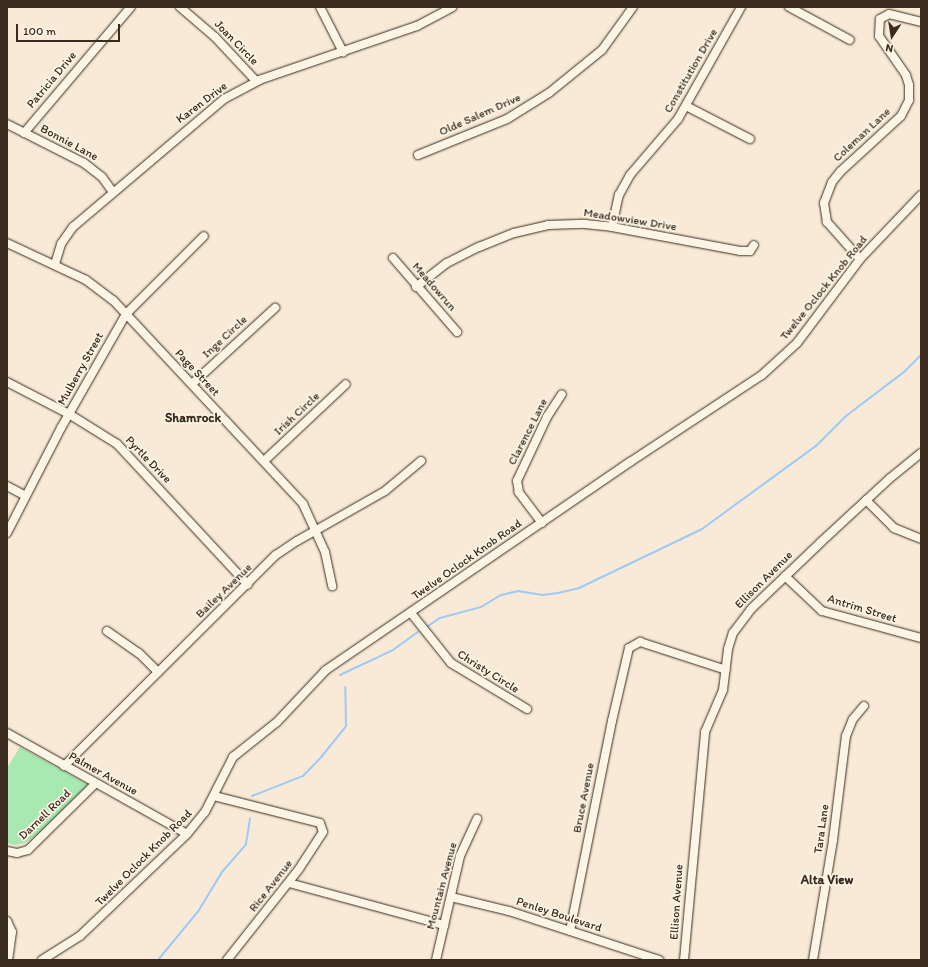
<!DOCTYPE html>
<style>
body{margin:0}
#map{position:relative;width:928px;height:967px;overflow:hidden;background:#f8ead6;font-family:Itim,sans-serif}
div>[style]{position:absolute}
.green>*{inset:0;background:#a8e8b1}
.stream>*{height:2px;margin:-1px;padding:0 1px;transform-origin:1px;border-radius:1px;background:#9dcaf7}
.roads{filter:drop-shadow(0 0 1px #3b2a1e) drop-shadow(0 0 1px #3b2a1e)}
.minor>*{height:8px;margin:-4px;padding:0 4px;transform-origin:4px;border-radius:4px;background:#fcf5e5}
span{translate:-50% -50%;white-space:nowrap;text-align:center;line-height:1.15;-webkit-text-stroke:3.5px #fcf5e5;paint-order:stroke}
.street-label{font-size:12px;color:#3b2a1e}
.neighbourhood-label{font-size:13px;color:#3b2a1e;font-weight:700}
.frame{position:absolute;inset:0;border:8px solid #3b2a1e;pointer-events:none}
.north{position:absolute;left:872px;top:16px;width:40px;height:40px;-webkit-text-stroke:3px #fcf5e5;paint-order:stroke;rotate:192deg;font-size:11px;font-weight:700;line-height:16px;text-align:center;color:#3b2a1e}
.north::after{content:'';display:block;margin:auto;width:14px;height:18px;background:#3b2a1e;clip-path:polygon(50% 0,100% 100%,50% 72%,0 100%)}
.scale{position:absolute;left:16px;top:24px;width:104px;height:18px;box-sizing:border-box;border:2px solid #3b2a1e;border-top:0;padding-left:5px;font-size:12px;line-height:14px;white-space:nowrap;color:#3b2a1e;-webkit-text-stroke:3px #fcf5e5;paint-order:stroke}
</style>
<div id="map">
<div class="green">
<div style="clip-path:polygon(20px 747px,87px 784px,86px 789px,37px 835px,25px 843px,15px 845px,7px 843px,7px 768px)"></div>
</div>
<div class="stream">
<div style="left:428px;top:626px;width:14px;rotate:-34deg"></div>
<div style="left:440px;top:618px;width:42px;rotate:-15deg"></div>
<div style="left:481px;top:607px;width:23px;rotate:-31deg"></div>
<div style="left:501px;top:595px;width:17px;rotate:-13deg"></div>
<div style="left:518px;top:591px;width:25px;rotate:9deg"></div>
<div style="left:543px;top:595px;width:15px;rotate:-8deg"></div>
<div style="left:558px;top:593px;width:22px;rotate:-13deg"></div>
<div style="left:579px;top:588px;width:136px;rotate:-25.6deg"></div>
<div style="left:702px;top:529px;width:141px;rotate:-36.1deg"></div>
<div style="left:816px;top:446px;width:42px;rotate:-45deg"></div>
<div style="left:846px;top:416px;width:73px;rotate:-37.2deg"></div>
<div style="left:904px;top:372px;width:24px;rotate:-45deg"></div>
<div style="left:340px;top:675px;width:59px;rotate:-25.3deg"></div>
<div style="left:393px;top:650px;width:31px;rotate:-36deg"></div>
<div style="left:252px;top:796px;width:55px;rotate:-21.4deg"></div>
<div style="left:303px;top:776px;width:28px;rotate:-46deg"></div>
<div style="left:322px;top:756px;width:38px;rotate:-51deg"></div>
<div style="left:346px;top:726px;width:39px;rotate:-91deg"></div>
<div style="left:158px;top:960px;width:65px;rotate:-50.6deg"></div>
<div style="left:199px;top:910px;width:44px;rotate:-58.8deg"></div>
<div style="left:222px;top:872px;width:37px;rotate:-49deg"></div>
<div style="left:246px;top:844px;width:26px;rotate:-81deg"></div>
</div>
<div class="roads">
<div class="minor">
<div style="left:180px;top:7px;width:46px;rotate:40.6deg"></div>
<div style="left:215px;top:37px;width:60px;rotate:47deg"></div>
<div style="left:320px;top:7px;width:51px;rotate:62.9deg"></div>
<div style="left:789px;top:7px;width:69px;rotate:28.4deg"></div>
<div style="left:686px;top:106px;width:72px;rotate:27.3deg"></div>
<div style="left:7px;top:124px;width:86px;rotate:26.9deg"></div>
<div style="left:84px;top:163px;width:23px;rotate:38deg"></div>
<div style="left:102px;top:177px;width:19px;rotate:54deg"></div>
<div style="left:24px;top:133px;width:165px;rotate:-49.7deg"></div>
<div style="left:418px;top:155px;width:96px;rotate:-22deg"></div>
<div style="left:507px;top:119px;width:49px;rotate:-31.8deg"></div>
<div style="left:549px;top:93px;width:68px;rotate:-39.1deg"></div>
<div style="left:602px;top:50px;width:53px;rotate:-54.2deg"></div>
<div style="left:612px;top:227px;width:33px;rotate:-78deg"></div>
<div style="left:619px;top:195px;width:23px;rotate:-61deg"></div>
<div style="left:630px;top:175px;width:74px;rotate:-49.4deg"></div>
<div style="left:678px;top:119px;width:129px;rotate:-60.6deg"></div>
<div style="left:7px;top:243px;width:87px;rotate:25.1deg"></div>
<div style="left:86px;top:280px;width:34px;rotate:37deg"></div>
<div style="left:113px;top:300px;width:279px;rotate:47deg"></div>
<div style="left:303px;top:504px;width:53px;rotate:65.4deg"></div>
<div style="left:325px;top:552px;width:35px;rotate:78deg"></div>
<div style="left:393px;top:258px;width:98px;rotate:49.1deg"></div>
<div style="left:860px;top:259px;width:50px;rotate:-131.7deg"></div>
<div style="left:827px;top:222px;width:19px;rotate:-99deg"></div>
<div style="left:824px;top:203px;width:22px;rotate:-69deg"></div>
<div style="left:832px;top:182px;width:14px;rotate:-51deg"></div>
<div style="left:841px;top:171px;width:81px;rotate:-42.5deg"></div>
<div style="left:901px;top:116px;width:18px;rotate:-63deg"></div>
<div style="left:909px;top:100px;width:15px;rotate:-90deg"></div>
<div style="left:909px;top:85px;width:10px;rotate:-107deg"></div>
<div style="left:906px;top:75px;width:47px;rotate:-124.7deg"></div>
<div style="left:879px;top:36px;width:17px;rotate:-87deg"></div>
<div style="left:880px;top:19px;width:10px;rotate:-29deg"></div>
<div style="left:889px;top:14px;width:33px;rotate:14deg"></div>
<div style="left:55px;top:264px;width:21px;rotate:-73deg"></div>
<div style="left:61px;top:244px;width:21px;rotate:-55deg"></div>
<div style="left:73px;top:227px;width:198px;rotate:-40.3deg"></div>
<div style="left:224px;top:99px;width:40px;rotate:-28deg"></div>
<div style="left:259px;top:80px;width:167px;rotate:-18.9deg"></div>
<div style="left:417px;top:26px;width:40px;rotate:-28deg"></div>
<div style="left:416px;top:287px;width:39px;rotate:-38deg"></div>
<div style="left:447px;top:263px;width:36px;rotate:-27deg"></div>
<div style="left:479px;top:247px;width:38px;rotate:-22deg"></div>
<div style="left:514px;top:233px;width:35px;rotate:-13deg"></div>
<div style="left:548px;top:225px;width:37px;rotate:-2deg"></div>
<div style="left:585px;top:224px;width:27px;rotate:6deg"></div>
<div style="left:612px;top:227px;width:130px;rotate:10.6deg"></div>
<div style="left:740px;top:251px;width:10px"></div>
<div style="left:750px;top:251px;width:7px;rotate:-56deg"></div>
<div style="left:7px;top:382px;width:70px;rotate:27.3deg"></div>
<div style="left:69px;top:414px;width:57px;rotate:32deg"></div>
<div style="left:117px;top:444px;width:192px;rotate:47.1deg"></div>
<div style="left:192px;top:384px;width:113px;rotate:-42.5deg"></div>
<div style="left:264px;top:461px;width:112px;rotate:-43.2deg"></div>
<div style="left:7px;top:486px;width:21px;rotate:28deg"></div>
<div style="left:866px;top:500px;width:40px;rotate:45deg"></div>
<div style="left:894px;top:528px;width:29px;rotate:22deg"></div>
<div style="left:542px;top:523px;width:39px;rotate:-127deg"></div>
<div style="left:519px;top:492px;width:11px;rotate:-100deg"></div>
<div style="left:517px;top:481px;width:71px;rotate:-64.9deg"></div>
<div style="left:547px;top:417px;width:27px;rotate:-57deg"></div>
<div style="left:7px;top:533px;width:118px;rotate:-62.8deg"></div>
<div style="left:61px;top:428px;width:131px;rotate:-60.3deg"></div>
<div style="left:126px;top:314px;width:110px;rotate:-45deg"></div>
<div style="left:785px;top:576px;width:51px;rotate:43.4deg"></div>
<div style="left:822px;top:611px;width:103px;rotate:15.3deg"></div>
<div style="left:411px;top:613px;width:64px;rotate:51.3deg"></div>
<div style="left:451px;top:663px;width:89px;rotate:31.2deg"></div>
<div style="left:107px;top:631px;width:39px;rotate:35deg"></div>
<div style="left:139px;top:653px;width:27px;rotate:45deg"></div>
<div style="left:7px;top:733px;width:206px;rotate:29.3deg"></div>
<div style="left:64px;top:766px;width:299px;rotate:-44.9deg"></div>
<div style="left:276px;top:555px;width:25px;rotate:-34deg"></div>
<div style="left:297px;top:541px;width:101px;rotate:-29.6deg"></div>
<div style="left:385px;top:491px;width:47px;rotate:-39.8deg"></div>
<div style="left:214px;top:796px;width:109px;rotate:14.3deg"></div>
<div style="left:320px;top:823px;width:9px;rotate:72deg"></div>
<div style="left:323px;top:832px;width:44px;rotate:123deg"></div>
<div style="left:299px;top:869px;width:116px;rotate:128.4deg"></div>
<div style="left:7px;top:851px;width:10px;rotate:11deg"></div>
<div style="left:17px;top:853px;width:11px;rotate:-15deg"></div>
<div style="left:28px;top:850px;width:94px;rotate:-44.6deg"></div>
<div style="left:289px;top:883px;width:161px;rotate:15.2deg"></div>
<div style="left:451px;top:897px;width:60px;rotate:13.6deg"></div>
<div style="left:509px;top:911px;width:158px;rotate:18.1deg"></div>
<div style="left:7px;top:921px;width:12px;rotate:66deg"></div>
<div style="left:12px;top:932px;width:28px;rotate:98deg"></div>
<div style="left:570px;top:931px;width:214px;rotate:-78.7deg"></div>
<div style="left:612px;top:721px;width:75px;rotate:-76.9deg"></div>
<div style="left:629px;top:648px;width:13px;rotate:-29deg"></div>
<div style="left:640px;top:642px;width:90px;rotate:18deg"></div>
<div style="left:42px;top:960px;width:45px;rotate:-32.3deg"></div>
<div style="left:80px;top:936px;width:148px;rotate:-43.6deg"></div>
<div style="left:187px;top:834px;width:28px;rotate:-51deg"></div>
<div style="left:205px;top:812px;width:62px;rotate:-63deg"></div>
<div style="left:233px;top:757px;width:56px;rotate:-38.5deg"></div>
<div style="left:277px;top:722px;width:71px;rotate:-46.7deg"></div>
<div style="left:326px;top:670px;width:368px;rotate:-34.4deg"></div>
<div style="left:630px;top:462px;width:158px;rotate:-33.4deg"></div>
<div style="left:762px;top:375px;width:47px;rotate:-42.4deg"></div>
<div style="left:797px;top:343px;width:105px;rotate:-53.1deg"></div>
<div style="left:860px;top:259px;width:88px;rotate:-46.4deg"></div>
<div style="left:436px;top:960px;width:107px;rotate:-77deg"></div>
<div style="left:460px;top:856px;width:41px;rotate:-65.3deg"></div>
<div style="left:684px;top:960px;width:229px;rotate:-84.7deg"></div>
<div style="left:705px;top:732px;width:46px;rotate:-66.8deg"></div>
<div style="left:723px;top:690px;width:41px;rotate:-83deg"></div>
<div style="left:728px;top:649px;width:17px;rotate:-73deg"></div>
<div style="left:733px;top:633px;width:30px;rotate:-53deg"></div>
<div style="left:751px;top:609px;width:97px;rotate:-43.7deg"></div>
<div style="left:821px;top:542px;width:93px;rotate:-42.8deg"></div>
<div style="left:889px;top:479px;width:41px;rotate:-39.1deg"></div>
<div style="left:813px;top:960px;width:122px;rotate:-80.5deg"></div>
<div style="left:833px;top:840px;width:105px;rotate:-82.9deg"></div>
<div style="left:846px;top:736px;width:18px;rotate:-68deg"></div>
<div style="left:853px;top:719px;width:17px;rotate:-50deg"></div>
</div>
</div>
<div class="street-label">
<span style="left:236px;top:43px;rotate:46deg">Joan Circle</span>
<span style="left:691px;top:71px;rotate:-60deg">Constitution Drive</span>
<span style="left:52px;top:80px;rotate:-50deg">Patricia Drive</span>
<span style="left:202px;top:103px;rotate:-37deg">Karen Drive</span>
<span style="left:480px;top:115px;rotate:-24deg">Olde Salem Drive</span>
<span style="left:862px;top:135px;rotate:-43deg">Coleman Lane</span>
<span style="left:69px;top:143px;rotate:28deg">Bonnie Lane</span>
<span style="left:630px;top:220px;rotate:9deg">Meadowview Drive</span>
<span style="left:434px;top:287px;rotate:49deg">Meadowrun</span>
<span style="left:824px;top:288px;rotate:-51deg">Twelve Oclock Knob Road</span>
<span style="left:225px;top:337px;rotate:-43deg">Inge Circle</span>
<span style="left:81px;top:369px;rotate:-61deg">Mulberry Street</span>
<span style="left:197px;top:373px;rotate:47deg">Page Street</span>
<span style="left:297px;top:414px;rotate:-43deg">Irish Circle</span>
<span style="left:528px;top:432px;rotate:-63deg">Clarence Lane</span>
<span style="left:148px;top:460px;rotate:46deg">Pyrtle Drive</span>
<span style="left:467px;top:560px;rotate:-35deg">Twelve Oclock Knob Road</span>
<span style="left:764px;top:580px;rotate:-45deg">Ellison Avenue</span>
<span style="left:224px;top:591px;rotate:-44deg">Bailey Avenue</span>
<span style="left:862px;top:609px;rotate:17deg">Antrim Street</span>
<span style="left:488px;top:672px;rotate:32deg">Christy Circle</span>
<span style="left:103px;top:774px;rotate:29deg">Palmer Avenue</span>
<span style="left:584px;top:798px;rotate:-79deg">Bruce Avenue</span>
<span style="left:45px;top:815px;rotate:-44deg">Darnell Road</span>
<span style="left:822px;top:829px;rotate:-82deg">Tara Lane</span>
<span style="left:144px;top:858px;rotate:-45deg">Twelve Oclock Knob Road</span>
<span style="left:271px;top:886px;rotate:-52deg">Rice Avenue</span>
<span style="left:442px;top:886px;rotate:-75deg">Mountain Avenue</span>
<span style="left:677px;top:902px;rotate:-86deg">Ellison Avenue</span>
<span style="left:559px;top:915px;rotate:18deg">Penley Boulevard</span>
</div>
<div class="neighbourhood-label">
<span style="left:193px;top:418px">Shamrock</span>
<span style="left:827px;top:880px">Alta View</span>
</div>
<div class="frame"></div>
<div class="north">N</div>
<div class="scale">100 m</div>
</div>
